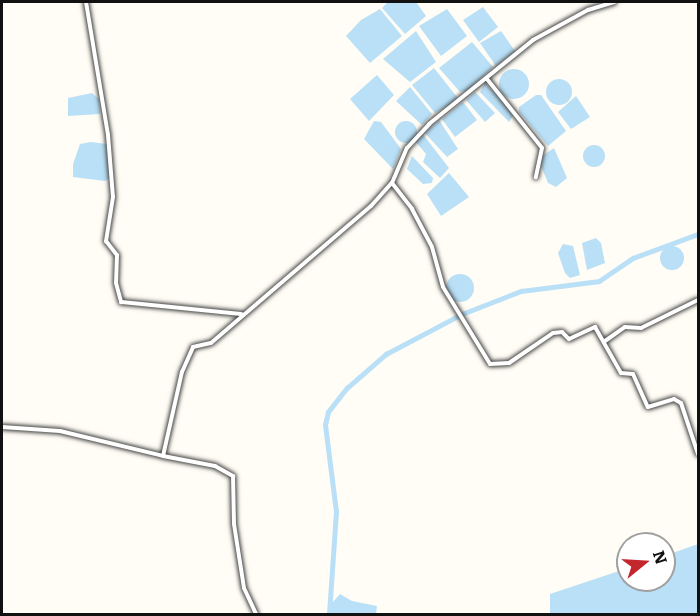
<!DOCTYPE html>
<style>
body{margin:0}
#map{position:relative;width:700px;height:616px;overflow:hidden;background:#fffdf5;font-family:Literata,serif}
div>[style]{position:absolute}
.water>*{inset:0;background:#b9e0f7}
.round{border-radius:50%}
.canal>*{height:4.5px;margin:-2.25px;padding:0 2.25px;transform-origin:2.25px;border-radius:2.25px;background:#b9e0f7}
.roads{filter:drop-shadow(0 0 2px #444) drop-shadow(0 0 2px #444)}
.street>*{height:4px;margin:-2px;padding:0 2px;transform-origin:2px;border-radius:2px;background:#fff}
span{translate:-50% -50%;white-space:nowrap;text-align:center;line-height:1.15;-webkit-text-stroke:6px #fff;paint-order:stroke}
.frame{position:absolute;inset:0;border:3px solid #111;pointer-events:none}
.north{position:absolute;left:616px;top:532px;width:60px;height:60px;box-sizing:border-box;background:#fff;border:2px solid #a0a0a0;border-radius:50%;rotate:72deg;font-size:16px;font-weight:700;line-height:24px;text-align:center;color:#111}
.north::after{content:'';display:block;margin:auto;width:21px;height:27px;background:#c4262e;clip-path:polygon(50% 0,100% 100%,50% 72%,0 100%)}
</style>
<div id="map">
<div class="water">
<div style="clip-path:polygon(388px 2px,416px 2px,426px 16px,405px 34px,382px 8px)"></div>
<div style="clip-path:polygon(483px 7px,498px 27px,479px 42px,463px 20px)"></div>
<div style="clip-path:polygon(380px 9px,402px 36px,370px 63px,346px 36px,361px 20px)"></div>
<div style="clip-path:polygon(447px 9px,467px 36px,441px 56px,419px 26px)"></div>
<div style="clip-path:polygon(416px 31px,436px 62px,410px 82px,383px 59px)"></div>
<div style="clip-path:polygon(501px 31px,515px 51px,496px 66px,480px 43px)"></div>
<div style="clip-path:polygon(472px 42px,493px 67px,467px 91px,460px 92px,439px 68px)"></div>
<div style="clip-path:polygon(434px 68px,457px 97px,456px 101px,435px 113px,412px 85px)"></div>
<div class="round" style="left:499px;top:69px;width:30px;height:30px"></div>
<div style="clip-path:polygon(377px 75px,394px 95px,369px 121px,350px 99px)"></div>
<div class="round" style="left:546px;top:79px;width:26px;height:26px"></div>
<div style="clip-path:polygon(485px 83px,514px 114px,509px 122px,480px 92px)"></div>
<div style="clip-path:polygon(410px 87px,432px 114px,422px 125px,396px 101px)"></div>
<div style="clip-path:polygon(475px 92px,495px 113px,485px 122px,466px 100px)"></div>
<div style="clip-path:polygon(92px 93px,99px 99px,100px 114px,68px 116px,68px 98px)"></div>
<div style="clip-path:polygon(536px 95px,541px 95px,566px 131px,548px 146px,519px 112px,519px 107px)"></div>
<div style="clip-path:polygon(576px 96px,590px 117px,571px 129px,558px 112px)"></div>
<div style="clip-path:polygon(463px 102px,477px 120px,455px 137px,442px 119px)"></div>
<div style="clip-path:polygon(439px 120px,458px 149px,447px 157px,425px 133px)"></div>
<div style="clip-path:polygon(374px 121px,381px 122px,401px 149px,393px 169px,364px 139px)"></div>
<div class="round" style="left:395px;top:121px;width:22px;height:22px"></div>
<div style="clip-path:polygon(422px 133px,449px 168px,440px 178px,423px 162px,426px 154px,415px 141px)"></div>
<div style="clip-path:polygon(91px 142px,107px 144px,110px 178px,105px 181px,73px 177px,73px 164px,80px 144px)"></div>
<div class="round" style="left:583px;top:145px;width:22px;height:22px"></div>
<div style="clip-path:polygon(554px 148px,567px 178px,556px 187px,548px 183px,541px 166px,542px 156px)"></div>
<div style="clip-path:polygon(412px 156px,433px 178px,432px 183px,423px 184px,407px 169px)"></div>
<div style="clip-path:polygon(449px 173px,469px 197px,441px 216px,427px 194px)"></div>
<div style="clip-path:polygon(596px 238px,601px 243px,605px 263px,587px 270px,582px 243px)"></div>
<div style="clip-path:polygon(563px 244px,573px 246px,580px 275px,570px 278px,565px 273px,558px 253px)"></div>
<div class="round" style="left:660px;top:246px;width:24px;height:24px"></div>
<div class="round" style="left:446px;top:274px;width:28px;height:28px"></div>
<div style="clip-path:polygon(698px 544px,698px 614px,550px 614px,550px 594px,628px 568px,628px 580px,664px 580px,664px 556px)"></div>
<div style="clip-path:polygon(340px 594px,352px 601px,377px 606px,376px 614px,332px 614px,332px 603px)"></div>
</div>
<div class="canal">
<div style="left:329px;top:614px;width:102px;rotate:-86.1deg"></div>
<div style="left:336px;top:512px;width:88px;rotate:-97.2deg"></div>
<div style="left:325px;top:425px;width:13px;rotate:-77deg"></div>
<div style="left:328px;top:412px;width:31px;rotate:-52deg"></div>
<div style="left:347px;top:388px;width:52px;rotate:-41.1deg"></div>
<div style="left:386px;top:354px;width:86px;rotate:-27.8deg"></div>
<div style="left:462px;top:314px;width:63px;rotate:-21.3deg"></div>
<div style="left:521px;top:291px;width:79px;rotate:-7.3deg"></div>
<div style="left:599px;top:281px;width:41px;rotate:-34.1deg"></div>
<div style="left:633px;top:258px;width:69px;rotate:-20.3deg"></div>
</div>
<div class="roads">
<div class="street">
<div style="left:86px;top:2px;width:135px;rotate:80.6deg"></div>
<div style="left:108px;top:135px;width:62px;rotate:85.4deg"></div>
<div style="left:113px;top:197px;width:45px;rotate:99deg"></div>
<div style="left:106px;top:241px;width:18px;rotate:52deg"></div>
<div style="left:117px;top:255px;width:28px;rotate:92deg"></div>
<div style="left:116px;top:283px;width:20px;rotate:75deg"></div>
<div style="left:121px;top:302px;width:121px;rotate:5.7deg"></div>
<div style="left:487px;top:79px;width:88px;rotate:51.4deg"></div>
<div style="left:542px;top:148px;width:30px;rotate:102deg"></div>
<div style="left:392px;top:183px;width:33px;rotate:52deg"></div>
<div style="left:412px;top:209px;width:43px;rotate:62.2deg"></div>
<div style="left:432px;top:247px;width:41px;rotate:74.6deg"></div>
<div style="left:443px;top:287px;width:90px;rotate:58.6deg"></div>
<div style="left:490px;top:364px;width:19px;rotate:-3deg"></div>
<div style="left:509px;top:363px;width:53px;rotate:-34.3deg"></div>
<div style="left:553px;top:333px;width:9px;rotate:-6deg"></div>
<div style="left:562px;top:332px;width:10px;rotate:45deg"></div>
<div style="left:569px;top:339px;width:29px;rotate:-25deg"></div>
<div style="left:595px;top:327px;width:53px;rotate:60.5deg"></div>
<div style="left:621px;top:373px;width:12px;rotate:5deg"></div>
<div style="left:633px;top:374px;width:36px;rotate:66deg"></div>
<div style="left:648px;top:407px;width:27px;rotate:-17deg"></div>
<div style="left:674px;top:399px;width:8px;rotate:30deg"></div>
<div style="left:681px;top:403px;width:54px;rotate:71.6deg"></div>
<div style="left:605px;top:341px;width:24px;rotate:-35deg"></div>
<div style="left:625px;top:327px;width:16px;rotate:4deg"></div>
<div style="left:641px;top:328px;width:64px;rotate:-26.2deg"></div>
<div style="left:2px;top:427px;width:58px;rotate:3.9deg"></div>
<div style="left:60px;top:431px;width:106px;rotate:13.6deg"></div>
<div style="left:163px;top:456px;width:86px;rotate:-77.3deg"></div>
<div style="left:182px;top:372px;width:27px;rotate:-66deg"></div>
<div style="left:193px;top:347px;width:18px;rotate:-13deg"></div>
<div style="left:211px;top:343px;width:211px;rotate:-40.6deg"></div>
<div style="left:371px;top:206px;width:31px;rotate:-48deg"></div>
<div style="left:392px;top:183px;width:38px;rotate:-67deg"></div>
<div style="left:407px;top:148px;width:33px;rotate:-47deg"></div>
<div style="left:429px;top:124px;width:134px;rotate:-38.9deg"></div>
<div style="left:533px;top:40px;width:63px;rotate:-28.6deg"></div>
<div style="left:588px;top:10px;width:28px;rotate:-17deg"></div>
<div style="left:163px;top:456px;width:53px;rotate:10.9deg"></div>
<div style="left:215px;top:466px;width:21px;rotate:29deg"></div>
<div style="left:233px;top:476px;width:48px;rotate:88.8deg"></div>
<div style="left:234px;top:524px;width:65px;rotate:81.1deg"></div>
<div style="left:244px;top:588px;width:29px;rotate:65deg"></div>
</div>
</div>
<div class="frame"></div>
<div class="north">N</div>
</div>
